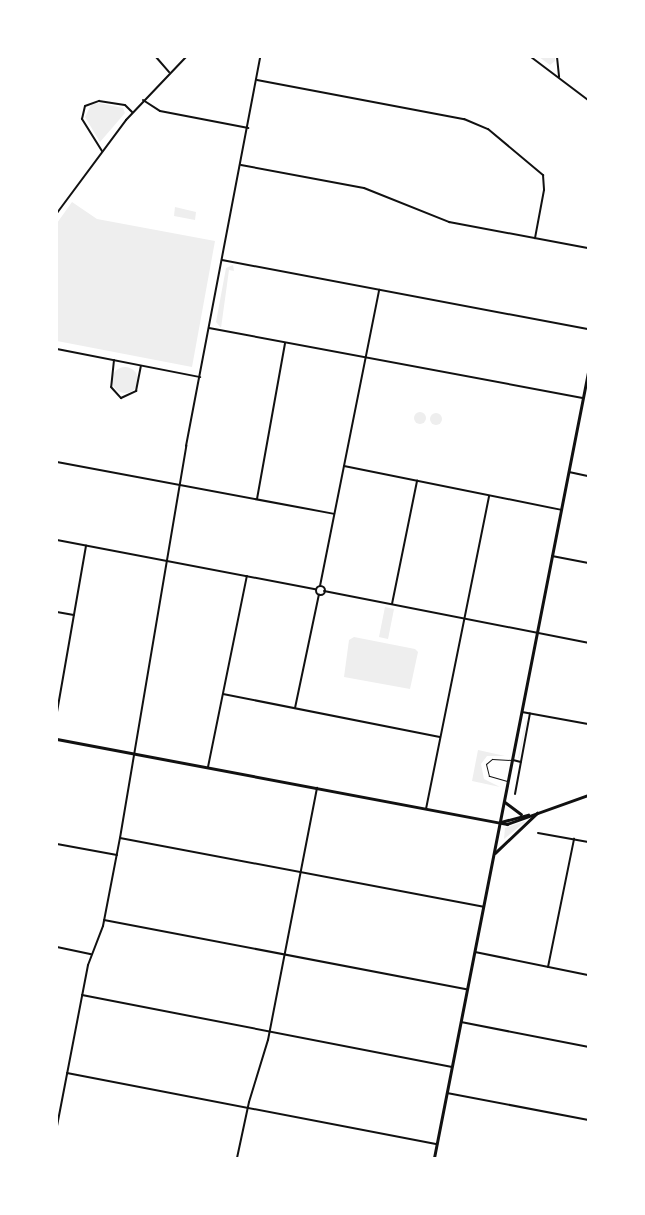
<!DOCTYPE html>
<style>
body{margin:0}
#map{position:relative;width:645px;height:1215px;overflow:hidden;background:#fff;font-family:"IBM Plex Sans",sans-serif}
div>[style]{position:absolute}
.green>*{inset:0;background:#eee}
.round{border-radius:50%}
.service>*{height:1px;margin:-0.5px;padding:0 0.5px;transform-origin:0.5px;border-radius:0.5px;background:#111}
.minor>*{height:2px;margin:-1px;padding:0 1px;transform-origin:1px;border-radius:1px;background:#111}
.minor>.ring{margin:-1px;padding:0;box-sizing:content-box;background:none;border:2px solid #111;border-radius:50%}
.tertiary>*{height:2.5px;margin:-1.25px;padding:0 1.25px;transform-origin:1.25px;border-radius:1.25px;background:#111}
span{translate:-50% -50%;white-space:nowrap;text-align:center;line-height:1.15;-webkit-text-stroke:3px #fff;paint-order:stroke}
.frame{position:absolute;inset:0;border:58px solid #fff;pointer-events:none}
</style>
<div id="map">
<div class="green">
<div style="clip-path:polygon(539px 57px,555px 57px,555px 61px,550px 65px)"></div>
<div style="clip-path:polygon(99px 103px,123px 108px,125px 113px,100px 142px,85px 117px,91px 105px)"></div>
<div style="clip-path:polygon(72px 202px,97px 219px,215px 241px,192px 367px,57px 341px,57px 223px)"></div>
<div style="clip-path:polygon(175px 207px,196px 212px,195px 220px,174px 216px)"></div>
<div style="clip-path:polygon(233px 265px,234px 271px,229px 270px,221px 328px,216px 322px,226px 268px)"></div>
<div class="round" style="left:112px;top:367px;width:26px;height:26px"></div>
<div class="round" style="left:414px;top:412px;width:12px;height:12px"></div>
<div class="round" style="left:430px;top:413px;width:12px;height:12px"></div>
<div style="clip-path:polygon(385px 607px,394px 609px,388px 639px,379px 637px)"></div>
<div style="clip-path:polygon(354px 637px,415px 649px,418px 652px,410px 689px,344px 677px,349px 640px)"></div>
<div style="clip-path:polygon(526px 720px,527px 721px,519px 758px,518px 758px)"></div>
<div style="clip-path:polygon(478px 750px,505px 756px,487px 756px,481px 764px,484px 779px,500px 787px,472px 781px)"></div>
<div style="clip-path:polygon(525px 821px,525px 822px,504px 839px,505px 828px)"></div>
</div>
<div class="service">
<div style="left:507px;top:781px;width:19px;rotate:-164deg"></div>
<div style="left:489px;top:776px;width:12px;rotate:-104deg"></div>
<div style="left:486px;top:764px;width:8px;rotate:-40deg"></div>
<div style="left:492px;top:759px;width:20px;rotate:3deg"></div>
</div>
<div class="minor">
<div style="left:156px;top:57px;width:20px;rotate:49deg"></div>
<div style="left:531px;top:57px;width:71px;rotate:37deg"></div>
<div style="left:557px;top:57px;width:20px;rotate:84deg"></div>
<div style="left:257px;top:80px;width:211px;rotate:10.7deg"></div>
<div style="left:464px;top:119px;width:26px;rotate:23deg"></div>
<div style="left:488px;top:129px;width:72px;rotate:39.9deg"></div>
<div style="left:543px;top:175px;width:15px;rotate:86deg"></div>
<div style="left:544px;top:190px;width:49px;rotate:100.6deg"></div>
<div style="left:143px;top:100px;width:20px;rotate:33deg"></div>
<div style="left:160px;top:111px;width:90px;rotate:10.9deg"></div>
<div style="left:102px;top:151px;width:38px;rotate:-122deg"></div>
<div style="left:82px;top:119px;width:13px;rotate:-77deg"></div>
<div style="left:85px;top:106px;width:15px;rotate:-20deg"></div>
<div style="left:99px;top:101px;width:26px;rotate:9deg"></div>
<div style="left:125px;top:105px;width:10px;rotate:45deg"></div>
<div style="left:241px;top:165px;width:125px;rotate:10.6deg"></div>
<div style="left:364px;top:188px;width:92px;rotate:21.8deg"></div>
<div style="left:449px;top:222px;width:141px;rotate:10.6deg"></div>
<div style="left:57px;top:213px;width:116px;rotate:-53.4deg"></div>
<div style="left:126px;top:120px;width:87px;rotate:-46.4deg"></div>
<div style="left:222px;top:260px;width:372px;rotate:10.7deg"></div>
<div style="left:209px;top:328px;width:380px;rotate:10.6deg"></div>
<div style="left:57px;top:349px;width:146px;rotate:11.1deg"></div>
<div style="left:114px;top:360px;width:27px;rotate:96deg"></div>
<div style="left:111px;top:387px;width:15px;rotate:48deg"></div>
<div style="left:121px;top:398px;width:17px;rotate:-25deg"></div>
<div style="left:136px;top:391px;width:25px;rotate:-79deg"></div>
<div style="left:57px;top:462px;width:282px;rotate:10.6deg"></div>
<div style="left:344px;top:466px;width:222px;rotate:11.4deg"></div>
<div style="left:569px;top:472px;width:19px;rotate:12deg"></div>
<div style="left:257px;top:499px;width:158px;rotate:-79.8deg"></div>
<div style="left:57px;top:540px;width:263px;rotate:10.8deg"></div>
<div style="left:552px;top:556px;width:37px;rotate:11deg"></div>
<div class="ring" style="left:315.5px;top:585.5px;width:7px;height:7px"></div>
<div style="left:320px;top:586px;width:302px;rotate:-78.7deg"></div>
<div style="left:324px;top:591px;width:269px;rotate:11.1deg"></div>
<div style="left:392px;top:604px;width:126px;rotate:-78.5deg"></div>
<div style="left:57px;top:612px;width:17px;rotate:10deg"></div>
<div style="left:223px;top:694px;width:221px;rotate:11.2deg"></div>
<div style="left:295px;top:708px;width:116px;rotate:-78.1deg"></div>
<div style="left:57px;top:712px;width:169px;rotate:-80.1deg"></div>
<div style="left:522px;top:712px;width:67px;rotate:10.3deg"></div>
<div style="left:513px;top:760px;width:8px;rotate:14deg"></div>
<div style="left:208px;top:767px;width:195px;rotate:-78.5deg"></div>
<div style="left:515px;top:794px;width:82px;rotate:-79.5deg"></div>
<div style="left:426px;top:809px;width:319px;rotate:-78.6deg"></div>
<div style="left:538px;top:833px;width:51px;rotate:10.2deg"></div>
<div style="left:120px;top:838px;width:370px;rotate:10.7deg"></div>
<div style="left:57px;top:844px;width:61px;rotate:10.4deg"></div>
<div style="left:104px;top:920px;width:369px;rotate:10.8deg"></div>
<div style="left:57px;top:947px;width:35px;rotate:12deg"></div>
<div style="left:475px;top:952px;width:115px;rotate:11.5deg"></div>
<div style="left:548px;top:967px;width:131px;rotate:-78.5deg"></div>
<div style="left:82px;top:995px;width:377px;rotate:11deg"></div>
<div style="left:461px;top:1022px;width:129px;rotate:11.1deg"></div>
<div style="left:67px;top:1073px;width:377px;rotate:10.9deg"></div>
<div style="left:447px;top:1093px;width:144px;rotate:10.8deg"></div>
<div style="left:57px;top:1126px;width:164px;rotate:-79.1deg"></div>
<div style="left:88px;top:965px;width:42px;rotate:-69deg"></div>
<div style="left:103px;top:926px;width:90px;rotate:-79.1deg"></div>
<div style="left:120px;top:838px;width:398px;rotate:-80.4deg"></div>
<div style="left:186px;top:446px;width:396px;rotate:-79.2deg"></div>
<div style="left:237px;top:1158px;width:57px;rotate:-77.9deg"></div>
<div style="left:249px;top:1102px;width:65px;rotate:-73deg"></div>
<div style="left:268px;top:1040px;width:257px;rotate:-79deg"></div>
</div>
<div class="tertiary">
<div style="left:57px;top:739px;width:458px;rotate:10.7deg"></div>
<div style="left:507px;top:824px;width:86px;rotate:-19.7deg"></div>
<div style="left:505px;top:802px;width:20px;rotate:37deg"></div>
<div style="left:501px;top:822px;width:28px;rotate:-15deg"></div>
<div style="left:495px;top:853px;width:58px;rotate:-43.6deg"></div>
<div style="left:434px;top:1158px;width:801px;rotate:-78.91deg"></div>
</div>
<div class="frame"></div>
</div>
